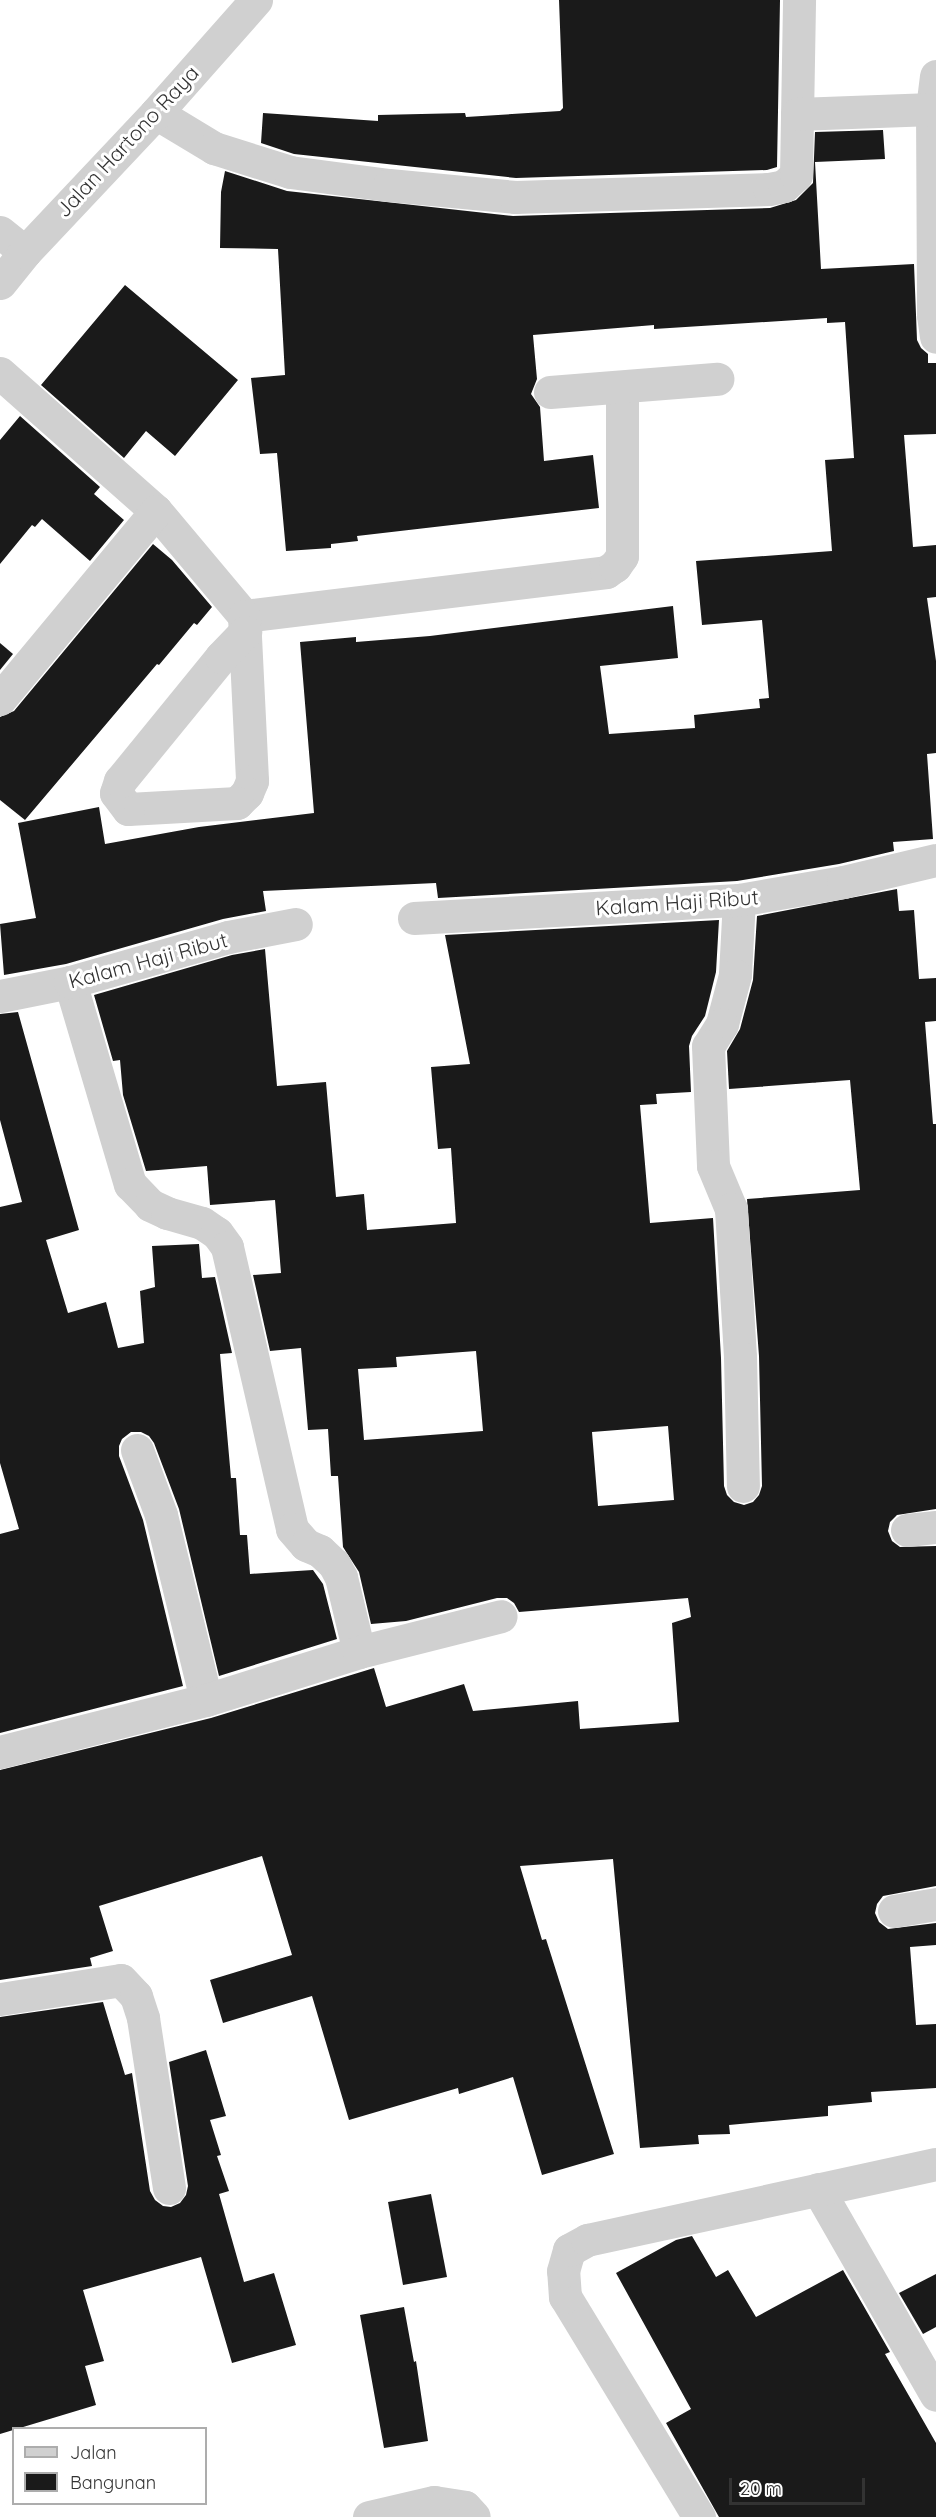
<!DOCTYPE html>
<style>
body{margin:0}
#map{position:relative;width:936px;height:2517px;overflow:hidden;background:#fff;font-family:Quicksand,sans-serif}
div>[style]{position:absolute}
.building>*{inset:0;background:#1a1a1a}
.minor>*{height:33px;margin:-16.5px;padding:0 16.5px;transform-origin:16.5px;border-radius:16.5px;background:#d0d0d0}
span{translate:-50% -50%;white-space:nowrap;text-align:center;line-height:1.15;-webkit-text-stroke:6px #fff;paint-order:stroke}
.street-label{font-size:21px;color:#333}
.legend{position:absolute;left:12px;top:2427px;width:195px;height:78px;box-sizing:border-box;background:#fff;border:2px solid #adadad;margin:0;padding:8px 10px;list-style:none;font-size:18px;color:#333}
.legend li{display:flex;align-items:center;gap:12px;height:30px}
.legend b{width:30px;border:2px solid #adadad}
.scale{position:absolute;left:729px;top:2478px;width:136px;height:27px;box-sizing:border-box;border:3px solid #333;border-top:0;padding-left:8px;font-size:18px;line-height:21px;white-space:nowrap;color:#333;-webkit-text-stroke:4px #fff;paint-order:stroke}
</style>
<div id="map">
<div class="building">
<div style="clip-path:polygon(559px 0,780px 0,777px 167px,767px 170px,516px 178px,294px 154px,261px 143px,263px 113px,378px 121px,378px 115px,465px 113px,466px 117px,560px 111px,563px 108px)"></div>
<div style="clip-path:polygon(883px 130px,885px 159px,815px 162px,821px 269px,914px 264px,917px 340px,921px 348px,928px 354px,928px 363px,936px 363px,936px 434px,904px 435px,913px 547px,936px 545px,936px 597px,927px 598px,936px 661px,936px 753px,927px 754px,933px 839px,893px 842px,894px 851px,839px 864px,737px 881px,438px 898px,436px 883px,263px 891px,266px 911px,223px 919px,66px 964px,4px 975px,0 924px,36px 918px,18px 823px,99px 807px,105px 844px,199px 827px,314px 813px,300px 642px,356px 637px,356px 642px,430px 636px,673px 606px,678px 658px,600px 666px,609px 734px,695px 728px,694px 715px,760px 708px,759px 699px,769px 698px,762px 620px,702px 625px,696px 561px,832px 551px,825px 460px,854px 458px,845px 322px,827px 323px,827px 318px,654px 329px,654px 325px,533px 335px,537px 379px,531px 394px,540px 407px,544px 461px,593px 455px,599px 508px,357px 536px,358px 541px,331px 544px,331px 548px,286px 551px,277px 453px,260px 454px,251px 378px,285px 375px,278px 249px,220px 248px,221px 192px,225px 171px,287px 191px,513px 216px,770px 208px,796px 200px,813px 183px,815px 132px)"></div>
<div style="clip-path:polygon(125px 285px,238px 380px,175px 456px,146px 431px,124px 458px,41px 385px)"></div>
<div style="clip-path:polygon(20px 416px,100px 487px,94px 494px,124px 520px,90px 561px,42px 519px,35px 527px,32px 525px,0 564px,0 440px)"></div>
<div style="clip-path:polygon(153px 544px,172px 560px,212px 607px,197px 625px,194px 623px,159px 665px,157px 664px,25px 820px,0 800px,0 717px,14px 711px)"></div>
<div style="clip-path:polygon(0 643px,13px 654px,0 670px)"></div>
<div style="clip-path:polygon(evenodd,897px 889px,899px 911px,914px 910px,919px 979px,936px 978px,936px 1021px,925px 1022px,933px 1124px,936px 1124px,936px 1509px,897px 1515px,890px 1522px,888px 1531px,892px 1541px,900px 1547px,936px 1546px,936px 1886px,883px 1896px,877px 1904px,875px 1913px,879px 1922px,888px 1929px,936px 1923px,936px 1945px,910px 1947px,916px 2025px,936px 2024px,936px 2088px,871px 2092px,872px 2102px,828px 2106px,828px 2116px,729px 2125px,730px 2134px,698px 2135px,699px 2144px,640px 2148px,613px 1859px,520px 1866px,542px 1940px,546px 1939px,614px 2154px,542px 2175px,513px 2077px,459px 2094px,458px 2088px,349px 2120px,312px 1996px,223px 2023px,210px 1980px,292px 1955px,262px 1856px,99px 1906px,113px 1951px,90px 1958px,92px 1966px,0 1980px,0 1770px,211px 1718px,374px 1668px,386px 1707px,464px 1684px,473px 1711px,578px 1701px,580px 1729px,679px 1722px,672px 1623px,691px 1617px,688px 1598px,519px 1612px,514px 1603px,507px 1598px,497px 1598px,406px 1621px,371px 1624px,359px 1572px,343px 1547px,338px 1476px,331px 1476px,328px 1429px,308px 1430px,301px 1348px,270px 1351px,253px 1275px,281px 1273px,275px 1200px,210px 1205px,207px 1166px,146px 1171px,123px 1095px,120px 1060px,113px 1061px,94px 995px,232px 955px,265px 949px,277px 1086px,326px 1082px,336px 1197px,364px 1194px,367px 1230px,456px 1223px,451px 1148px,438px 1149px,431px 1067px,470px 1064px,445px 935px,719px 920px,716px 972px,705px 1016px,692px 1036px,689px 1046px,691px 1092px,656px 1094px,657px 1104px,640px 1105px,650px 1223px,713px 1218px,721px 1358px,724px 1486px,727px 1495px,734px 1502px,744px 1505px,753px 1502px,759px 1495px,762px 1486px,759px 1356px,747px 1199px,860px 1190px,850px 1080px,729px 1089px,727px 1051px,740px 1029px,753px 980px,757px 916px,897px 889px,476px 1351px,483px 1431px,364px 1440px,358px 1369px,397px 1367px,396px 1357px,476px 1351px,897px 889px,668px 1426px,674px 1500px,598px 1506px,592px 1432px,668px 1426px)"></div>
<div style="clip-path:polygon(18px 1012px,79px 1230px,46px 1240px,68px 1313px,106px 1302px,118px 1348px,144px 1343px,140px 1291px,155px 1287px,152px 1246px,199px 1244px,202px 1278px,215px 1277px,232px 1353px,220px 1354px,231px 1478px,236px 1478px,240px 1535px,247px 1535px,250px 1574px,313px 1570px,323px 1584px,337px 1639px,219px 1676px,179px 1509px,154px 1443px,149px 1436px,141px 1432px,131px 1432px,122px 1439px,119px 1446px,119px 1456px,143px 1520px,183px 1686px,0 1733px,0 1534px,19px 1529px,0 1463px,0 1207px,22px 1202px,0 1120px,0 1014px)"></div>
<div style="clip-path:polygon(103px 2002px,125px 2075px,132px 2073px,150px 2191px,155px 2200px,163px 2206px,171px 2207px,180px 2203px,186px 2195px,188px 2186px,169px 2062px,206px 2050px,226px 2116px,210px 2120px,221px 2155px,217px 2156px,229px 2191px,219px 2194px,244px 2282px,274px 2273px,296px 2345px,232px 2363px,201px 2257px,83px 2290px,104px 2361px,85px 2366px,96px 2405px,0 2434px,0 2017px)"></div>
<div style="clip-path:polygon(431px 2194px,447px 2277px,403px 2285px,388px 2202px)"></div>
<div style="clip-path:polygon(692px 2236px,716px 2277px,728px 2270px,756px 2317px,843px 2270px,890px 2352px,885px 2354px,936px 2443px,936px 2517px,719px 2517px,666px 2423px,691px 2409px,616px 2273px,676px 2240px)"></div>
<div style="clip-path:polygon(936px 2274px,936px 2327px,923px 2334px,899px 2293px)"></div>
<div style="clip-path:polygon(404px 2307px,414px 2362px,416px 2361px,428px 2441px,384px 2448px,360px 2315px)"></div>
</div>
<div class="minor">
<div style="left:936px;top:76px;width:33px;rotate:97deg"></div>
<div style="left:932px;top:109px;width:206px;rotate:89.7deg"></div>
<div style="left:933px;top:315px;width:22px;rotate:82deg"></div>
<div style="left:156px;top:113px;width:68px;rotate:31.1deg"></div>
<div style="left:214px;top:148px;width:80px;rotate:17.5deg"></div>
<div style="left:290px;top:172px;width:100px;rotate:7.5deg"></div>
<div style="left:389px;top:185px;width:127px;rotate:5.4deg"></div>
<div style="left:515px;top:197px;width:254px;rotate:-1.8deg"></div>
<div style="left:769px;top:189px;width:15px;rotate:-11deg"></div>
<div style="left:784px;top:186px;width:16px;rotate:-43deg"></div>
<div style="left:796px;top:175px;width:175px;rotate:-89deg"></div>
<div style="left:797px;top:114px;width:135px;rotate:-2.1deg"></div>
<div style="left:0;top:232px;width:32px;rotate:39deg"></div>
<div style="left:0;top:283px;width:40px;rotate:-51deg"></div>
<div style="left:25px;top:252px;width:191px;rotate:-46.7deg"></div>
<div style="left:156px;top:113px;width:151px;rotate:-48.5deg"></div>
<div style="left:0;top:373px;width:208px;rotate:41.5deg"></div>
<div style="left:156px;top:511px;width:137px;rotate:50deg"></div>
<div style="left:244px;top:616px;width:365px;rotate:-6.9deg"></div>
<div style="left:606px;top:572px;width:11px;rotate:-34deg"></div>
<div style="left:615px;top:566px;width:12px;rotate:-55deg"></div>
<div style="left:622px;top:556px;width:169px;rotate:-90deg"></div>
<div style="left:550px;top:392px;width:168px;rotate:-4.5deg"></div>
<div style="left:244px;top:616px;width:165px;rotate:87.2deg"></div>
<div style="left:252px;top:781px;width:13px;rotate:113deg"></div>
<div style="left:247px;top:793px;width:14px;rotate:135deg"></div>
<div style="left:237px;top:803px;width:109px;rotate:176.8deg"></div>
<div style="left:128px;top:809px;width:20px;rotate:-127deg"></div>
<div style="left:116px;top:793px;width:13px;rotate:-72deg"></div>
<div style="left:120px;top:781px;width:160px;rotate:-50.8deg"></div>
<div style="left:221px;top:657px;width:35px;rotate:-46deg"></div>
<div style="left:0;top:699px;width:244px;rotate:-50.3deg"></div>
<div style="left:739px;top:900px;width:75px;rotate:93.1deg"></div>
<div style="left:735px;top:975px;width:51px;rotate:104.9deg"></div>
<div style="left:722px;top:1024px;width:26px;rotate:122deg"></div>
<div style="left:708px;top:1046px;width:120px;rotate:87.6deg"></div>
<div style="left:713px;top:1166px;width:47px;rotate:67.3deg"></div>
<div style="left:731px;top:1209px;width:148px;rotate:86.5deg"></div>
<div style="left:740px;top:1357px;width:129px;rotate:88.7deg"></div>
<div style="left:414px;top:918px;width:325px;rotate:-3.2deg"></div>
<div style="left:739px;top:900px;width:106px;rotate:-9.8deg"></div>
<div style="left:843px;top:882px;width:96px;rotate:-13.3deg"></div>
<div style="left:70px;top:982px;width:211px;rotate:73.5deg"></div>
<div style="left:130px;top:1184px;width:29px;rotate:46deg"></div>
<div style="left:150px;top:1205px;width:19px;rotate:25deg"></div>
<div style="left:167px;top:1213px;width:36px;rotate:16deg"></div>
<div style="left:202px;top:1223px;width:18px;rotate:34deg"></div>
<div style="left:217px;top:1233px;width:17px;rotate:54deg"></div>
<div style="left:227px;top:1247px;width:289px;rotate:77deg"></div>
<div style="left:292px;top:1529px;width:21px;rotate:49deg"></div>
<div style="left:306px;top:1545px;width:15px;rotate:23deg"></div>
<div style="left:320px;top:1551px;width:19px;rotate:43deg"></div>
<div style="left:334px;top:1564px;width:15px;rotate:62deg"></div>
<div style="left:341px;top:1577px;width:77px;rotate:76.5deg"></div>
<div style="left:0;top:996px;width:71px;rotate:-11.3deg"></div>
<div style="left:70px;top:982px;width:164px;rotate:-15.9deg"></div>
<div style="left:228px;top:937px;width:69px;rotate:-10.8deg"></div>
<div style="left:137px;top:1450px;width:69px;rotate:69.7deg"></div>
<div style="left:161px;top:1515px;width:190px;rotate:76.3deg"></div>
<div style="left:907px;top:1530px;width:29px;rotate:-6deg"></div>
<div style="left:0;top:1752px;width:212px;rotate:-14.2deg"></div>
<div style="left:206px;top:1700px;width:160px;rotate:-17.4deg"></div>
<div style="left:359px;top:1652px;width:146px;rotate:-14.2deg"></div>
<div style="left:894px;top:1911px;width:43px;rotate:-9.5deg"></div>
<div style="left:0;top:1999px;width:122px;rotate:-8.9deg"></div>
<div style="left:121px;top:1980px;width:22px;rotate:47deg"></div>
<div style="left:136px;top:1996px;width:23px;rotate:72deg"></div>
<div style="left:143px;top:2018px;width:172px;rotate:81.3deg"></div>
<div style="left:818px;top:2189px;width:237px;rotate:60.2deg"></div>
<div style="left:369px;top:2517px;width:67px;rotate:-13deg"></div>
<div style="left:434px;top:2502px;width:31px;rotate:9deg"></div>
<div style="left:465px;top:2507px;width:13px;rotate:48deg"></div>
<div style="left:699px;top:2517px;width:258px;rotate:-121.3deg"></div>
<div style="left:565px;top:2297px;width:26px;rotate:-94deg"></div>
<div style="left:563px;top:2271px;width:22px;rotate:-74deg"></div>
<div style="left:569px;top:2250px;width:21px;rotate:-29deg"></div>
<div style="left:587px;top:2240px;width:357px;rotate:-12.3deg"></div>
</div>
<div class="street-label">
<span style="left:127px;top:141px;rotate:-47deg">Jalan Hartono Raya</span>
<span style="left:677px;top:902px;rotate:-4deg">Kalam Haji Ribut</span>
<span style="left:148px;top:960px;rotate:-15deg">Kalam Haji Ribut</span>
</div>
<ul class="legend">
<li><b style="height:8px;background:#d0d0d0"></b>Jalan</li>
<li><b style="height:16px;background:#1a1a1a"></b>Bangunan</li>
</ul>
<div class="scale">20 m</div>
</div>
